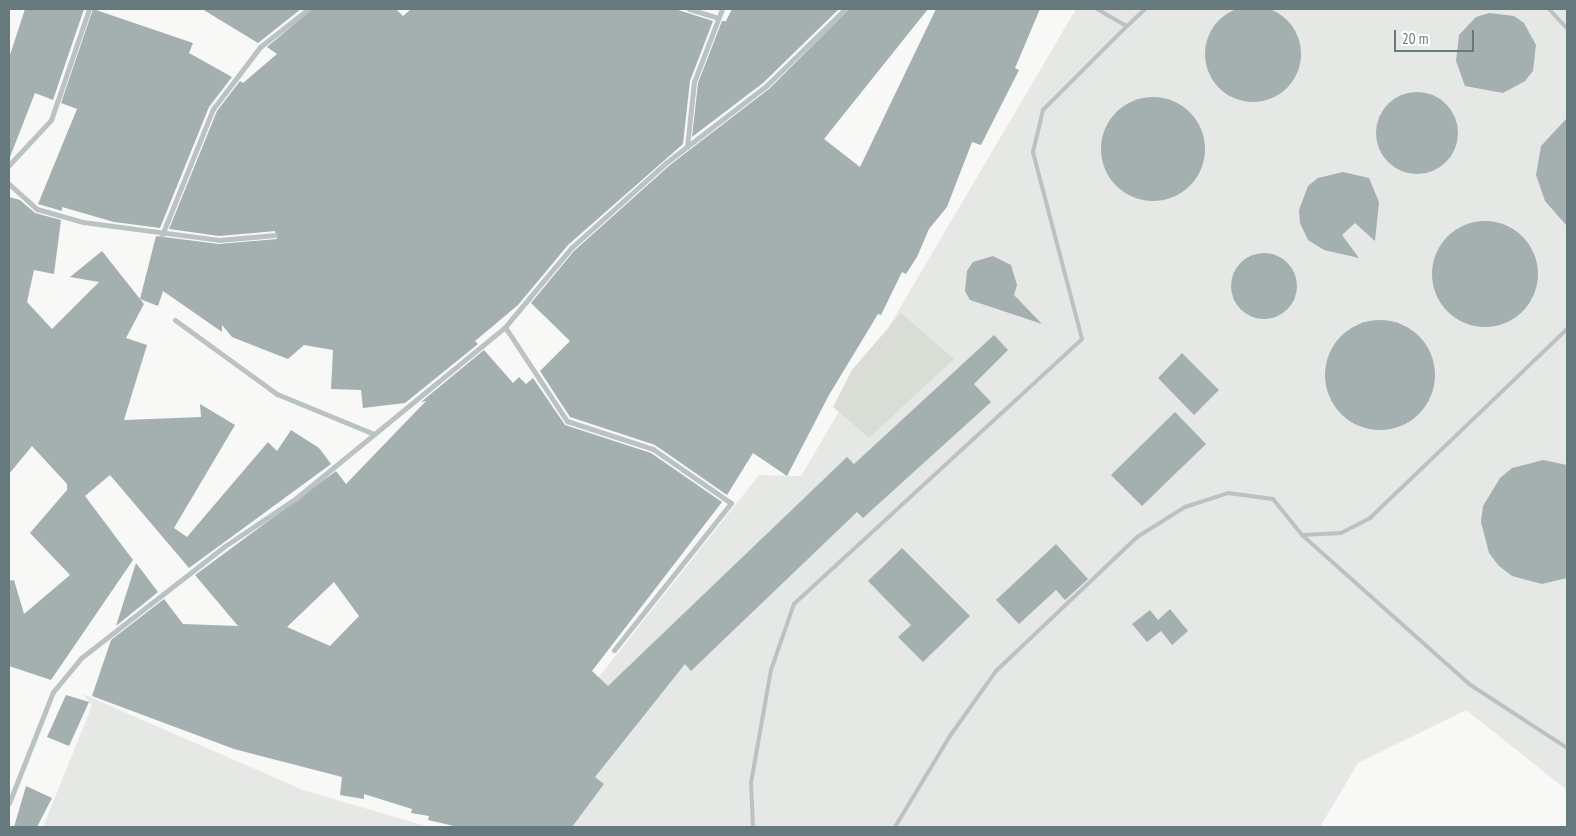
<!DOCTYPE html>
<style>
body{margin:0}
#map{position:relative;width:1576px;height:836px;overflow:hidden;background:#f8f8f6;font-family:"PT Sans Narrow",sans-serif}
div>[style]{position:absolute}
.built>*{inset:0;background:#e6e8e6}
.green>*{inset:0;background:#daddd6}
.building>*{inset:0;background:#a4afb0}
.round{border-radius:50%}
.lane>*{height:4px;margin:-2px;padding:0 2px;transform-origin:2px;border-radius:2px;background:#bbc2c3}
.street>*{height:5px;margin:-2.5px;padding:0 2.5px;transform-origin:2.5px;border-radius:2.5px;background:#bbc2c3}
span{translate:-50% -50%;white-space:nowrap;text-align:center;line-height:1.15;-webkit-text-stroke:5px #fff;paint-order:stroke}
.frame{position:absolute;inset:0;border:10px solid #667a7e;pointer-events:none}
.scale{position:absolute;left:1394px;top:30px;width:80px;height:22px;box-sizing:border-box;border:2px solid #667a7e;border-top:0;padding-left:6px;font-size:15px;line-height:18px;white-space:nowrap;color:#667a7e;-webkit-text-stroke:4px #fff;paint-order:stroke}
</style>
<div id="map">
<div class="built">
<div style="clip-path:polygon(1076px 9px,1567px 9px,1567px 790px,1466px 710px,1358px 763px,1320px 827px,480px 827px,759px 475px,801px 476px)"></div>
<div style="clip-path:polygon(83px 694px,303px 790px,429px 827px,43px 827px,92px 706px)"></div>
</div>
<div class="green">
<div style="clip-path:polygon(901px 313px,954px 359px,869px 438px,833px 407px,852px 370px)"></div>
</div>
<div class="building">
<div class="round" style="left:1205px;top:6px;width:96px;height:96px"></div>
<div style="clip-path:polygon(25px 9px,84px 9px,53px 100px,35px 93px,10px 157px,9px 58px)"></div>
<div style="clip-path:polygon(93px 9px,193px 43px,189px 53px,232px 77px,209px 107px,160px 228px,114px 222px,62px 207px,62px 211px,38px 204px,77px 109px,61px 103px)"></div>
<div style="clip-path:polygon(202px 9px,301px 9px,258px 43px)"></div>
<div style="clip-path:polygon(312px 9px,396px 9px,403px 16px,411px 9px,675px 9px,713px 21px,690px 81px,683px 144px,568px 245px,518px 305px,475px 341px,478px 344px,405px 403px,363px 408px,361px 390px,331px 389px,333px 350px,304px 345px,288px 359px,232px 337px,222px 325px,222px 332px,163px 291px,158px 306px,140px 299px,144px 304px,126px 338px,147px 345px,124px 420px,201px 417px,200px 404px,235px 425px,174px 528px,187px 537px,268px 442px,277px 451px,291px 430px,319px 448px,331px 464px,189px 568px,110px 475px,85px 496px,133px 560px,51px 680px,9px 666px,9px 581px,14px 580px,24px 614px,70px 575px,30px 533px,67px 490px,67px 484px,32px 446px,9px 474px,9px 197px,20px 200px,35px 213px,61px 220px,54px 274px,34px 270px,27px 302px,52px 329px,99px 282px,70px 277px,102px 251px,140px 299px,156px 236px,219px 244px,277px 239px,275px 231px,219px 236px,169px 229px,217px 111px,240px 81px,243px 83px,277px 54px,267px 47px)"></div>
<div style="clip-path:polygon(732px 9px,839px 9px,763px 83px,692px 137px,698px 83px,722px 21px,726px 21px)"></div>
<div style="clip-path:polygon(849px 9px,928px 9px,824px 139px,860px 167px,936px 9px,1040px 9px,1015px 68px,1019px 70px,981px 145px,972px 142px,947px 207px,929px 229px,917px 257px,906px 274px,902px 272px,881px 315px,878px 314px,829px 395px,787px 476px,753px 453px,727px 495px,655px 445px,570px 417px,540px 371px,570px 341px,531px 303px,574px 251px,670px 165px,769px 89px)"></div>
<div style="clip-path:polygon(1489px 13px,1514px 16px,1524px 23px,1536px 45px,1533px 71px,1525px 81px,1503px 93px,1465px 86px,1456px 61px,1459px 35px,1476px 17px)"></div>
<div class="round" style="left:1376px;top:92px;width:82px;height:82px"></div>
<div class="round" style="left:1101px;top:97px;width:104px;height:104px"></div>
<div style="clip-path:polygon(1567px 118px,1567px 226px,1545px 201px,1536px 175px,1541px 146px)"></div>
<div style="clip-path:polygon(1343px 172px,1369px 178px,1379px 202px,1375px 241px,1355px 223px,1342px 235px,1359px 258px,1324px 250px,1308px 240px,1300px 223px,1299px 210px,1308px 186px,1318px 178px)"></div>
<div class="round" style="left:1432px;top:221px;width:106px;height:106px"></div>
<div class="round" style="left:1231px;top:253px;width:66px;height:66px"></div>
<div style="clip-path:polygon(993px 256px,1011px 265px,1017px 285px,1014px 295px,1042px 324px,970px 300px,965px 291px,967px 271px,973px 262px)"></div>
<div class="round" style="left:1325px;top:320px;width:110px;height:110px"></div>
<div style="clip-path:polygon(evenodd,994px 335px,1008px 350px,974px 384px,991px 402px,863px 518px,857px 512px,691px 671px,685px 664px,595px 777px,604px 784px,572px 827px,458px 827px,428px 820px,429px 816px,411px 813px,412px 809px,364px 794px,364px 799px,340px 795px,342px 777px,234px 749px,92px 696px,111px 640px,164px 599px,183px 624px,238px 626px,195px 575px,336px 471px,346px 484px,426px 401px,421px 402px,484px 350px,513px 383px,519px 377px,526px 384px,533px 378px,565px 425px,651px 453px,722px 502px,592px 671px,608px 686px,847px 457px,854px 464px,994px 335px,334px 582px,359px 616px,330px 646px,287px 627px,334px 582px)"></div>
<div style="clip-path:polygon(1182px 353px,1219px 390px,1194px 415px,1158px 378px)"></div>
<div style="clip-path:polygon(1175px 412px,1206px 444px,1142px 506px,1111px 475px)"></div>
<div style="clip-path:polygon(1543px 460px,1567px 465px,1567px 578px,1542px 584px,1512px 576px,1499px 566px,1489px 553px,1481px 522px,1483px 506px,1500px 478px,1512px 468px)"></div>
<div style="clip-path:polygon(1056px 544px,1088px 579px,1065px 600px,1056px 590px,1019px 624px,996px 600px)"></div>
<div style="clip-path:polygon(902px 548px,970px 616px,923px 662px,898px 637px,911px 625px,868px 581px)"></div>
<div style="clip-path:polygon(136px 563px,158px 592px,116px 626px)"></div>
<div style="clip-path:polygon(1170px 609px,1188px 631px,1172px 645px,1161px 631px,1147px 642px,1132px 624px,1150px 610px,1158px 620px)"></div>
<div style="clip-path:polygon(66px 695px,89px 702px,69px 746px,47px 737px)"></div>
<div style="clip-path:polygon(26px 786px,52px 798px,37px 827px,14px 827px)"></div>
</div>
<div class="lane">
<div style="left:1097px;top:9px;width:34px;rotate:30deg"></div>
<div style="left:1127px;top:26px;width:25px;rotate:-43deg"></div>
<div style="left:1549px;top:9px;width:26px;rotate:47deg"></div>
<div style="left:1302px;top:535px;width:39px;rotate:-3deg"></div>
<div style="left:1341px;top:533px;width:33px;rotate:-27deg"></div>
<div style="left:1370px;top:518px;width:273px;rotate:-43.8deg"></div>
<div style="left:753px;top:827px;width:44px;rotate:-92.6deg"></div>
<div style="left:751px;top:783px;width:115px;rotate:-80deg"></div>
<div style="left:771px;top:670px;width:70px;rotate:-70.8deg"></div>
<div style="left:794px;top:604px;width:391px;rotate:-42.6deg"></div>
<div style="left:1082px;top:339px;width:193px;rotate:-104.7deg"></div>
<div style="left:1033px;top:152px;width:43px;rotate:-76.6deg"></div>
<div style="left:1043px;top:110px;width:119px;rotate:-45deg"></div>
<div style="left:895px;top:827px;width:106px;rotate:-58.9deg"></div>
<div style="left:950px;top:736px;width:80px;rotate:-54.7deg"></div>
<div style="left:996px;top:671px;width:195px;rotate:-43.5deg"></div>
<div style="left:1137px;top:537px;width:57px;rotate:-32deg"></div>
<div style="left:1185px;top:507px;width:45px;rotate:-18deg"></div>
<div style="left:1228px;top:493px;width:45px;rotate:7.6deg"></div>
<div style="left:1273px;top:499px;width:46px;rotate:51.1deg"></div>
<div style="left:1302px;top:535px;width:224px;rotate:41.7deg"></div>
<div style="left:1469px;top:684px;width:117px;rotate:33.1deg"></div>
</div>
<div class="street">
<div style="left:689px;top:9px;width:28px;rotate:17deg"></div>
<div style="left:687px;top:147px;width:65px;rotate:-83.9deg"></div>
<div style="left:694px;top:82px;width:78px;rotate:-69deg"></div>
<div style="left:9px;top:165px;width:62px;rotate:-47deg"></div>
<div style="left:51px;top:120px;width:117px;rotate:-71.1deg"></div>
<div style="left:9px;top:184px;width:38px;rotate:42deg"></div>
<div style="left:37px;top:209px;width:48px;rotate:15.8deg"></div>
<div style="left:83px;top:222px;width:137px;rotate:7.5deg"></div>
<div style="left:219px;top:240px;width:56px;rotate:-5.1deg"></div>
<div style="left:162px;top:235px;width:136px;rotate:-68deg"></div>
<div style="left:213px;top:109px;width:78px;rotate:-52.8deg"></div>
<div style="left:260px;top:47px;width:61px;rotate:-38.4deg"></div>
<div style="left:175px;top:320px;width:126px;rotate:36deg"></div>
<div style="left:277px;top:394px;width:105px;rotate:22.4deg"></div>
<div style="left:505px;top:327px;width:113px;rotate:56.6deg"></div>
<div style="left:567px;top:421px;width:90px;rotate:18deg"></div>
<div style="left:653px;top:449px;width:95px;rotate:34.7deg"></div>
<div style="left:731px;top:503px;width:188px;rotate:128.5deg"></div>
<div style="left:9px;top:803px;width:119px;rotate:-68.4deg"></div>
<div style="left:53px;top:692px;width:44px;rotate:-50.5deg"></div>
<div style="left:81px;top:658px;width:182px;rotate:-37.9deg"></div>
<div style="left:225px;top:546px;width:84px;rotate:-33.9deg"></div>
<div style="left:295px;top:499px;width:271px;rotate:-39.3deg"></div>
<div style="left:505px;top:327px;width:103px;rotate:-50.1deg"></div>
<div style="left:571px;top:248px;width:129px;rotate:-41.9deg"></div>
<div style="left:667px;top:162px;width:125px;rotate:-37.5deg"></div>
<div style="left:766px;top:86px;width:110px;rotate:-44.3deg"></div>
</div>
<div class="frame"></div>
<div class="scale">20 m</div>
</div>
